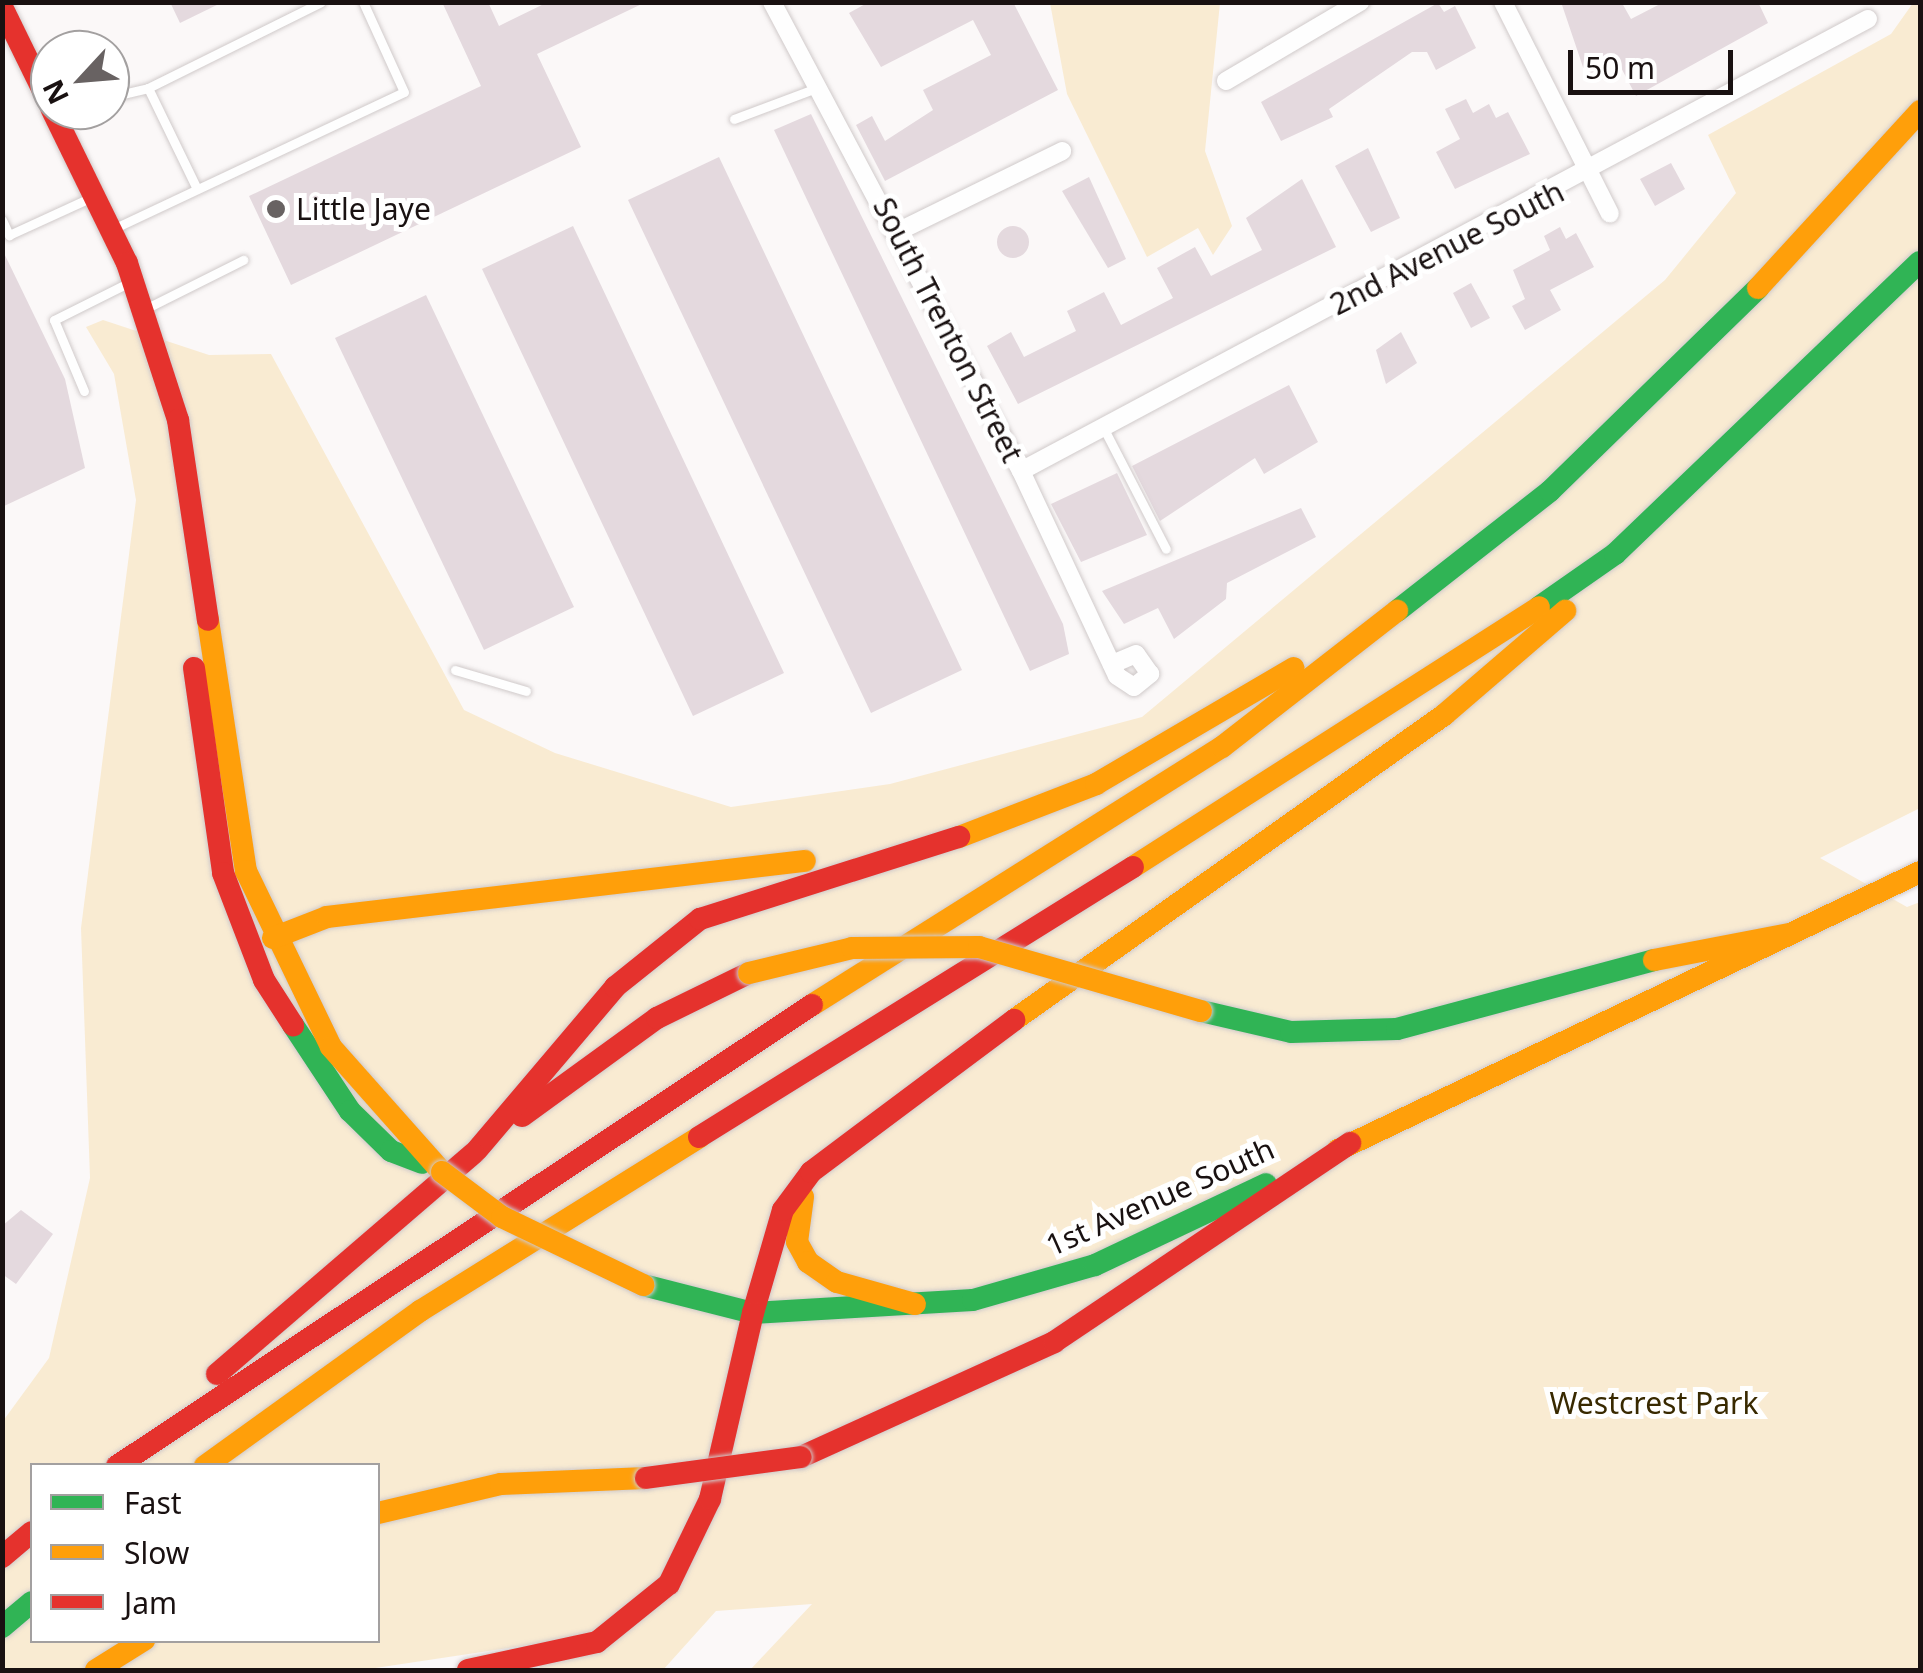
<!DOCTYPE html>
<style>
body{margin:0}
#map{position:relative;width:1923px;height:1673px;overflow:hidden;background:#fbf8f8;font-family:"Noto Sans",sans-serif}
div>[style]{position:absolute}
.green>*{inset:0;background:#f9ebd2}
.building>*{inset:0;background:#e4d9de}
.round{border-radius:50%}
.roads{filter:drop-shadow(0 0 2px #d0caca) drop-shadow(0 0 2px #d0caca)}
.lane>*{height:9px;margin:-4.5px;padding:0 4.5px;transform-origin:4.5px;border-radius:4.5px;background:#fefefe}
.street>*{height:18px;margin:-9px;padding:0 9px;transform-origin:9px;border-radius:9px;background:#fefefe}
.fast>*{height:22px;margin:-11px;padding:0 11px;transform-origin:11px;border-radius:11px;background:#30b455}
.slow>*{height:22px;margin:-11px;padding:0 11px;transform-origin:11px;border-radius:11px;background:#ff9f0a}
.jam>*{height:22px;margin:-11px;padding:0 11px;transform-origin:11px;border-radius:11px;background:#e5322d}
.bridges{filter:drop-shadow(0 0 2px #d0caca) drop-shadow(0 0 2px #d0caca)}
.slow-bridge>*{height:22px;margin:-11px;padding:0 11px;transform-origin:11px;border-radius:11px;background:#ff9f0a}
.jam-bridge>*{height:22px;margin:-11px;padding:0 11px;transform-origin:11px;border-radius:11px;background:#e5322d}
.dots>*{width:28px;height:28px;translate:-50% -50%;box-sizing:border-box;border:5px solid #fff;border-radius:50%}
span{translate:-50% -50%;white-space:nowrap;text-align:center;line-height:1.15;-webkit-text-stroke:10px #fff;paint-order:stroke}
.poi-label{font-size:30px;color:#191111}
.left{translate:0 -50%;text-align:left}
.street-label{font-size:30px;color:#191111}
.park-label{font-size:30px;color:#382900}
.frame{position:absolute;inset:0;border:5px solid #191111;pointer-events:none}
.legend{position:absolute;left:30px;top:1463px;width:350px;height:180px;box-sizing:border-box;background:#fff;border:2px solid #a3a0a0;margin:0;padding:12px 18px;list-style:none;font-size:30px;color:#191111}
.legend li{display:flex;align-items:center;gap:20px;height:50px}
.legend b{width:50px;border:2px solid #a3a0a0}
.north{position:absolute;left:30px;top:30px;width:100px;height:100px;box-sizing:border-box;background:#fff;border:2px solid #a3a0a0;border-radius:50%;rotate:244deg;font-size:28px;font-weight:700;line-height:40px;text-align:center;color:#191111}
.north::after{content:'';display:block;margin:auto;width:35px;height:45px;background:#686262;clip-path:polygon(50% 0,100% 100%,50% 72%,0 100%)}
.scale{position:absolute;left:1568px;top:50px;width:165px;height:45px;box-sizing:border-box;border:5px solid #191111;border-top:0;padding-left:12px;font-size:30px;line-height:35px;white-space:nowrap;color:#191111;-webkit-text-stroke:8px #fff;paint-order:stroke}
</style>
<div id="map">
<div class="green">
<div style="clip-path:polygon(1050px 3px,1220px 3px,1205px 151px,1232px 226px,1213px 255px,1198px 228px,1147px 257px,1067px 94px)"></div>
<div style="clip-path:polygon(evenodd,1913px 3px,1920px 3px,1920px 808px,1820px 858px,1907px 907px,1920px 902px,1920px 1670px,750px 1670px,812px 1604px,716px 1611px,663px 1670px,540px 1670px,534px 1644px,362px 1670px,3px 1670px,3px 1421px,49px 1358px,90px 1178px,81px 928px,136px 500px,114px 374px,86px 327px,103px 320px,209px 355px,271px 354px,464px 710px,555px 753px,731px 807px,890px 784px,1142px 717px,1665px 280px,1736px 193px,1708px 135px,1891px 34px,1913px 3px,32px 1466px,378px 1466px,378px 1640px,32px 1640px,32px 1466px)"></div>
</div>
<div class="building">
<div style="clip-path:polygon(170px 2px,223px 2px,180px 23px)"></div>
<div style="clip-path:polygon(442px 2px,488px 2px,499px 26px,548px 2px,646px 2px,537px 54px,581px 147px,291px 285px,249px 196px,481px 86px)"></div>
<div style="clip-path:polygon(869px 2px,1013px 2px,1058px 90px,885px 181px,856px 125px,872px 116px,885px 141px,933px 110px,923px 90px,991px 55px,973px 20px,881px 67px,849px 13px)"></div>
<div style="clip-path:polygon(1561px 2px,1622px 3px,1631px 19px,1664px 2px,1758px 2px,1768px 23px,1636px 96px,1617px 60px,1586px 76px)"></div>
<div style="clip-path:polygon(1438px 3px,1444px 12px,1455px 6px,1476px 48px,1436px 70px,1427px 52px,1412px 52px,1329px 109px,1333px 117px,1281px 141px,1261px 102px)"></div>
<div style="clip-path:polygon(1466px 99px,1473px 113px,1489px 104px,1496px 118px,1508px 112px,1530px 154px,1455px 189px,1436px 152px,1460px 139px,1445px 109px)"></div>
<div style="clip-path:polygon(811px 114px,1063px 624px,1069px 654px,1030px 671px,774px 130px)"></div>
<div style="clip-path:polygon(1368px 148px,1400px 218px,1371px 232px,1335px 166px)"></div>
<div style="clip-path:polygon(719px 157px,962px 670px,871px 713px,628px 200px)"></div>
<div style="clip-path:polygon(1671px 163px,1685px 189px,1655px 206px,1640px 179px)"></div>
<div style="clip-path:polygon(1089px 177px,1126px 259px,1108px 268px,1062px 191px)"></div>
<div style="clip-path:polygon(1302px 179px,1336px 247px,1018px 404px,987px 346px,1011px 332px,1024px 357px,1076px 331px,1067px 311px,1104px 292px,1121px 325px,1173px 298px,1157px 268px,1195px 247px,1211px 276px,1262px 250px,1246px 218px)"></div>
<div class="round" style="left:997px;top:226px;width:32px;height:32px"></div>
<div style="clip-path:polygon(573px 226px,784px 673px,693px 716px,482px 269px)"></div>
<div style="clip-path:polygon(1560px 227px,1566px 239px,1576px 233px,1594px 267px,1550px 290px,1561px 310px,1525px 330px,1512px 306px,1525px 299px,1513px 270px,1550px 250px,1544px 236px)"></div>
<div style="clip-path:polygon(2px 249px,65px 379px,85px 468px,2px 507px)"></div>
<div style="clip-path:polygon(1471px 283px,1490px 318px,1471px 328px,1453px 293px)"></div>
<div style="clip-path:polygon(426px 295px,574px 607px,484px 650px,335px 338px)"></div>
<div style="clip-path:polygon(1401px 332px,1417px 363px,1386px 384px,1376px 350px)"></div>
<div style="clip-path:polygon(1289px 385px,1318px 442px,1264px 474px,1255px 458px,1160px 521px,1132px 466px)"></div>
<div style="clip-path:polygon(1117px 473px,1147px 535px,1081px 562px,1051px 504px)"></div>
<div style="clip-path:polygon(1301px 508px,1316px 537px,1227px 583px,1226px 599px,1174px 639px,1158px 608px,1124px 624px,1102px 591px)"></div>
<div style="clip-path:polygon(21px 1210px,53px 1234px,16px 1284px,2px 1274px,2px 1226px)"></div>
</div>
<div class="roads">
<div class="lane">
<div style="left:148px;top:88px;width:112px;rotate:64.1deg"></div>
<div style="left:110px;top:97px;width:39px;rotate:-13deg"></div>
<div style="left:148px;top:88px;width:193px;rotate:-26.4deg"></div>
<div style="left:60px;top:118px;width:19px;rotate:-25deg"></div>
<div style="left:734px;top:119px;width:91px;rotate:-20.6deg"></div>
<div style="left:2px;top:220px;width:17px;rotate:65deg"></div>
<div style="left:9px;top:235px;width:91px;rotate:-24.6deg"></div>
<div style="left:115px;top:228px;width:319px;rotate:-25.2deg"></div>
<div style="left:404px;top:92px;width:99px;rotate:-114.5deg"></div>
<div style="left:145px;top:309px;width:110px;rotate:-26.6deg"></div>
<div style="left:84px;top:391px;width:77px;rotate:-112.9deg"></div>
<div style="left:54px;top:320px;width:85px;rotate:-26.6deg"></div>
<div style="left:1103px;top:427px;width:137px;rotate:62.7deg"></div>
<div style="left:455px;top:670px;width:74px;rotate:16.5deg"></div>
</div>
<div class="street">
<div style="left:772px;top:2px;width:531px;rotate:62.04deg"></div>
<div style="left:1021px;top:471px;width:226px;rotate:64.9deg"></div>
<div style="left:1117px;top:676px;width:20px;rotate:33deg"></div>
<div style="left:1134px;top:687px;width:21px;rotate:-39deg"></div>
<div style="left:1150px;top:674px;width:24px;rotate:-125deg"></div>
<div style="left:1136px;top:654px;width:26px;rotate:157deg"></div>
<div style="left:1503px;top:2px;width:237px;rotate:63.2deg"></div>
<div style="left:1226px;top:81px;width:156px;rotate:-30.5deg"></div>
<div style="left:897px;top:232px;width:184px;rotate:-26.1deg"></div>
<div style="left:1021px;top:471px;width:960px;rotate:-28.09deg"></div>
</div>
<div class="fast">
<div style="left:1539px;top:607px;width:93px;rotate:-34.9deg"></div>
<div style="left:1615px;top:554px;width:422px;rotate:-43.8deg"></div>
<div style="left:1397px;top:611px;width:194px;rotate:-38.1deg"></div>
<div style="left:1550px;top:491px;width:291px;rotate:-44.3deg"></div>
<div style="left:1201px;top:1011px;width:92px;rotate:13.1deg"></div>
<div style="left:1291px;top:1032px;width:106px;rotate:-1.6deg"></div>
<div style="left:1397px;top:1029px;width:266px;rotate:-15deg"></div>
<div style="left:293px;top:1025px;width:103px;rotate:56.5deg"></div>
<div style="left:350px;top:1111px;width:57px;rotate:44.3deg"></div>
<div style="left:391px;top:1151px;width:33px;rotate:21deg"></div>
<div style="left:643px;top:1285px;width:114px;rotate:14.3deg"></div>
<div style="left:753px;top:1313px;width:220px;rotate:-3.4deg"></div>
<div style="left:973px;top:1300px;width:127px;rotate:-16deg"></div>
<div style="left:1095px;top:1265px;width:189px;rotate:-25.3deg"></div>
<div style="left:2px;top:1627px;width:39px;rotate:-40deg"></div>
</div>
<div class="slow">
<div style="left:1758px;top:288px;width:240px;rotate:-47.5deg"></div>
<div style="left:208px;top:620px;width:254px;rotate:81.4deg"></div>
<div style="left:246px;top:871px;width:195px;rotate:64.2deg"></div>
<div style="left:331px;top:1047px;width:167px;rotate:48.4deg"></div>
<div style="left:959px;top:837px;width:147px;rotate:-21.1deg"></div>
<div style="left:1096px;top:784px;width:229px;rotate:-30.4deg"></div>
<div style="left:1133px;top:867px;width:482px;rotate:-32.6deg"></div>
<div style="left:273px;top:938px;width:58px;rotate:-21.3deg"></div>
<div style="left:327px;top:917px;width:481px;rotate:-6.7deg"></div>
<div style="left:1654px;top:960px;width:137px;rotate:-10.9deg"></div>
<div style="left:812px;top:1005px;width:484px;rotate:-32.2deg"></div>
<div style="left:1222px;top:747px;width:222px;rotate:-37.9deg"></div>
<div style="left:1014px;top:1020px;width:527px;rotate:-35.35deg"></div>
<div style="left:1444px;top:715px;width:160px;rotate:-40.7deg"></div>
<div style="left:1338px;top:1150px;width:645px;rotate:-25.53deg"></div>
<div style="left:803px;top:1197px;width:45px;rotate:97.6deg"></div>
<div style="left:797px;top:1242px;width:23px;rotate:61deg"></div>
<div style="left:808px;top:1262px;width:35px;rotate:35deg"></div>
<div style="left:837px;top:1282px;width:81px;rotate:15.8deg"></div>
<div style="left:205px;top:1466px;width:265px;rotate:-35.8deg"></div>
<div style="left:420px;top:1311px;width:329px;rotate:-31.9deg"></div>
<div style="left:378px;top:1513px;width:126px;rotate:-13.3deg"></div>
<div style="left:501px;top:1484px;width:145px;rotate:-2.4deg"></div>
<div style="left:96px;top:1670px;width:57px;rotate:-32deg"></div>
</div>
<div class="jam">
<div style="left:2px;top:7px;width:109px;rotate:63.9deg"></div>
<div style="left:52px;top:110px;width:170px;rotate:63.9deg"></div>
<div style="left:127px;top:263px;width:165px;rotate:72deg"></div>
<div style="left:178px;top:420px;width:202px;rotate:81.5deg"></div>
<div style="left:194px;top:668px;width:207px;rotate:81.9deg"></div>
<div style="left:223px;top:873px;width:115px;rotate:69deg"></div>
<div style="left:264px;top:980px;width:54px;rotate:57.2deg"></div>
<div style="left:522px;top:1116px;width:167px;rotate:-36deg"></div>
<div style="left:657px;top:1018px;width:102px;rotate:-26.1deg"></div>
<div style="left:699px;top:1137px;width:511px;rotate:-31.89deg"></div>
<div style="left:477px;top:1150px;width:214px;rotate:-49.7deg"></div>
<div style="left:615px;top:987px;width:109px;rotate:-38.7deg"></div>
<div style="left:700px;top:919px;width:272px;rotate:-17.6deg"></div>
<div style="left:753px;top:1313px;width:107px;rotate:-73.8deg"></div>
<div style="left:783px;top:1210px;width:47px;rotate:-53.6deg"></div>
<div style="left:811px;top:1172px;width:254px;rotate:-36.8deg"></div>
<div style="left:217px;top:1374px;width:338px;rotate:-40.7deg"></div>
<div style="left:801px;top:1457px;width:278px;rotate:-24.4deg"></div>
<div style="left:1054px;top:1342px;width:357px;rotate:-33.9deg"></div>
<div style="left:117px;top:1466px;width:834px;rotate:-33.56deg"></div>
<div style="left:2px;top:1557px;width:39px;rotate:-40deg"></div>
<div style="left:468px;top:1670px;width:132px;rotate:-12.2deg"></div>
<div style="left:597px;top:1642px;width:92px;rotate:-38.9deg"></div>
<div style="left:669px;top:1584px;width:94px;rotate:-64.2deg"></div>
<div style="left:710px;top:1499px;width:191px;rotate:-77deg"></div>
</div>
</div>
<div class="bridges">
<div class="slow-bridge">
<div style="left:749px;top:973px;width:106px;rotate:-13.6deg"></div>
<div style="left:852px;top:948px;width:127px;rotate:-0.5deg"></div>
<div style="left:979px;top:947px;width:231px;rotate:16.1deg"></div>
<div style="left:442px;top:1172px;width:75px;rotate:36.9deg"></div>
<div style="left:502px;top:1217px;width:157px;rotate:25.7deg"></div>
</div>
<div class="jam-bridge">
<div style="left:646px;top:1478px;width:156px;rotate:-7.7deg"></div>
</div>
</div>
<div class="dots">
<div style="left:276px;top:209px;background:#686262"></div>
</div>
<div class="poi-label">
<span class="left" style="left:296px;top:209px">Little Jaye</span>
</div>
<div class="street-label">
<span style="left:1447px;top:248px;rotate:-27deg">2nd Avenue South</span>
<span style="left:948px;top:330px;rotate:63deg">South Trenton Street</span>
<span style="left:1160px;top:1197px;rotate:-24deg">1st Avenue South</span>
</div>
<div class="park-label">
<span style="left:1654px;top:1403px">Westcrest Park</span>
</div>
<div class="frame"></div>
<ul class="legend">
<li><b style="height:12px;background:#30b455"></b>Fast</li>
<li><b style="height:12px;background:#ff9f0a"></b>Slow</li>
<li><b style="height:12px;background:#e5322d"></b>Jam</li>
</ul>
<div class="north">N</div>
<div class="scale">50 m</div>
</div>
